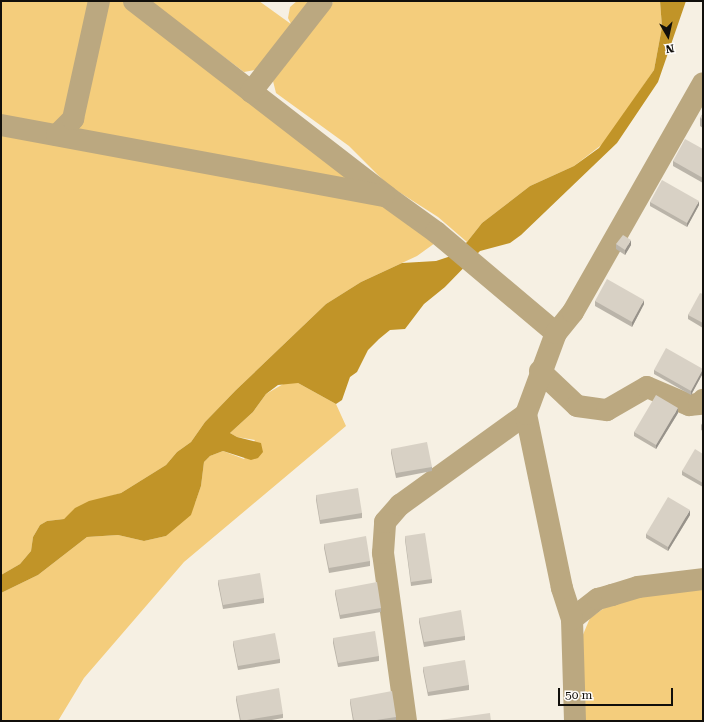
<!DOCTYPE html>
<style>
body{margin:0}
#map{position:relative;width:704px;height:722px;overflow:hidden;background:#f6f0e3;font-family:"Roboto Serif",serif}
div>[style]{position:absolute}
.green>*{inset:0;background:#f4cd7c}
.water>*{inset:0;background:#c19428}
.minor>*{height:22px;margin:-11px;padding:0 11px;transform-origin:11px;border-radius:11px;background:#bba880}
.wall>*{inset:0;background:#bab4a9}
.shaded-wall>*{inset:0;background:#97928a}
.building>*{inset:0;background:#d8d1c5}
span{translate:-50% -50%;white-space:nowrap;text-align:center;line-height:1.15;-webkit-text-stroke:4px #fffdfb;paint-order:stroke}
.frame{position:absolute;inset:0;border:2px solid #110f0b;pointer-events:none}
.north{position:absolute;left:648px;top:16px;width:40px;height:40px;-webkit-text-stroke:3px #fffdfb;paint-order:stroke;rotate:171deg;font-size:11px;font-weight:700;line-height:16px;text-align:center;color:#110f0b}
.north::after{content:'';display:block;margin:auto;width:14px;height:18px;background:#110f0b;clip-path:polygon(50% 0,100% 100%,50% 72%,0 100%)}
.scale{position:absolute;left:558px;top:688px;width:115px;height:18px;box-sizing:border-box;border:2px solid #110f0b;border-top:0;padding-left:5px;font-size:12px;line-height:14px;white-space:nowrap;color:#110f0b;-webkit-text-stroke:3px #fffdfb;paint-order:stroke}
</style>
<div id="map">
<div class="green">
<div style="clip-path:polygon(1px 1px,95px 1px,69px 118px,56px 128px,1px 119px)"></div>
<div style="clip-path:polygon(102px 1px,134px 1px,373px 184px,67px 134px)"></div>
<div style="clip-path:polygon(149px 1px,259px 1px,291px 24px,288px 18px,290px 7px,297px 1px,311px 1px,255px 70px,244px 72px)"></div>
<div style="clip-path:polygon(334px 1px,660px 1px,662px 27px,654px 70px,604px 143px,574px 166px,530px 186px,482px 223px,467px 242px,438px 217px,388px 185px,349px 146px,276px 93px,273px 81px)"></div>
<div style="clip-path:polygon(1px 126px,387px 198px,435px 243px,417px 256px,361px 282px,326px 304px,236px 390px,205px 422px,191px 442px,177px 452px,166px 465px,121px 493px,82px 505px,64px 519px,47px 521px,40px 525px,33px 537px,31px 551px,20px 564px,1px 575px)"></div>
<div style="clip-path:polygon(285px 383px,298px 383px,336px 404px,346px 426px,184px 562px,84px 678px,58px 721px,1px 721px,1px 593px,38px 575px,87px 537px,118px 535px,144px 541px,166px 536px,195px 503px,201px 486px,204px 462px,210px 456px,223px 451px,244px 459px,255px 440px,237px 437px,230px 433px,253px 412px,266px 394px)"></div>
<div style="clip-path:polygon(703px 585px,703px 721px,583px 721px,582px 637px,590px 618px,617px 599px)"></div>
</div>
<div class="water">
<div style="clip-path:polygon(660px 1px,686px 1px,658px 82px,617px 143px,521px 235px,510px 243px,480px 251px,445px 287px,424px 304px,405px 329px,390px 330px,379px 339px,368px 350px,357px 372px,350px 377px,342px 400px,336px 404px,298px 383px,278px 385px,266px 394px,253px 412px,230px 433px,237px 437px,261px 443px,263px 452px,258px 458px,251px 460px,223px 451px,210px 456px,204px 462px,201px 486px,191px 515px,166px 536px,144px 541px,118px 535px,87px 537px,38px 575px,1px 593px,1px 575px,20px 564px,31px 551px,33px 537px,40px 525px,47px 521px,64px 519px,75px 508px,89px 501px,121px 493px,166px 465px,177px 452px,191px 442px,205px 422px,236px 390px,326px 304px,361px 282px,402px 263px,436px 261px,451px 256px,467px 242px,482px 223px,530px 186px,574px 166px,599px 148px,654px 70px,662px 27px)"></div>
</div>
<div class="minor">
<div style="left:134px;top:1px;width:319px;rotate:37.7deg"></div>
<div style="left:386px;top:196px;width:62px;rotate:35.8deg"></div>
<div style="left:436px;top:232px;width:157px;rotate:40.1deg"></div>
<div style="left:251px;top:92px;width:115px;rotate:-52deg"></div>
<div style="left:1px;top:125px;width:389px;rotate:10.5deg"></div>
<div style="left:57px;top:135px;width:23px;rotate:-45deg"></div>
<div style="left:73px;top:119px;width:121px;rotate:-77.6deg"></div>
<div style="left:540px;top:371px;width:51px;rotate:43.4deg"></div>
<div style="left:577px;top:406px;width:30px;rotate:8deg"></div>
<div style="left:607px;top:410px;width:46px;rotate:-29.9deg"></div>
<div style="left:647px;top:387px;width:46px;rotate:23.2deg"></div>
<div style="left:689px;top:405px;width:10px;rotate:-6deg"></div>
<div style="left:699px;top:404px;width:6px;rotate:-45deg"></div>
<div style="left:572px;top:619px;width:33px;rotate:-38deg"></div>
<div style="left:598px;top:599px;width:15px;rotate:-16deg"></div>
<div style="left:612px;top:595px;width:27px;rotate:-17deg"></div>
<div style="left:638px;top:587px;width:65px;rotate:-7deg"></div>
<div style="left:406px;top:721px;width:170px;rotate:-97.8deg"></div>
<div style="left:383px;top:553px;width:31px;rotate:-86deg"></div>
<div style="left:385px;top:522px;width:23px;rotate:-49deg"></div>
<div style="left:400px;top:505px;width:155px;rotate:-35.8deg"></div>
<div style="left:575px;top:721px;width:102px;rotate:-91.7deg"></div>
<div style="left:572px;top:619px;width:33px;rotate:-108deg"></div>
<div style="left:562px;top:588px;width:178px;rotate:-101.7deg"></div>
<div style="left:526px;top:414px;width:86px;rotate:-69.7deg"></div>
<div style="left:556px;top:333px;width:27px;rotate:-51deg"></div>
<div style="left:573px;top:312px;width:263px;rotate:-60.4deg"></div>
</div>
<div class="wall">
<div style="clip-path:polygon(703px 113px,703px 128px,700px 126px,700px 118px)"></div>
<div style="clip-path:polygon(703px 149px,703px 183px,673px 166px,673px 161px)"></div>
<div style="clip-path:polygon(650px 202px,699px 205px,687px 227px,650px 206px)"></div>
<div style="clip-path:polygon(616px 244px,631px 245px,625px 255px,616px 249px)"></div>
<div style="clip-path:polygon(703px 294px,703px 328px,688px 319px,688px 315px)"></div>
<div style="clip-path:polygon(595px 301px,644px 304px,632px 327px,595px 306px)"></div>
<div style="clip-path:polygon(703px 369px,703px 373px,691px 395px,654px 374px,654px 370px)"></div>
<div style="clip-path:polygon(678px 413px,656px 449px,634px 436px,634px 432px)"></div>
<div style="clip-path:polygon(703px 422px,703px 431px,701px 430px,701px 425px)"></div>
<div style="clip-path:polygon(391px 449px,432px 467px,432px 471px,396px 478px,391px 453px)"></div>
<div style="clip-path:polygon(703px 454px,703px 487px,682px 475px,682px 471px)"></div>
<div style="clip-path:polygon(316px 495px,362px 513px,362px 518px,320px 524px,316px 500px)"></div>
<div style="clip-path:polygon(690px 515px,668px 551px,646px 538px,646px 534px)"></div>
<div style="clip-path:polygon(405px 536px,432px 579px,432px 583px,411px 586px,405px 540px)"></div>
<div style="clip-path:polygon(324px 544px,370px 561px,370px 566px,329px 573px,324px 548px)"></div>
<div style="clip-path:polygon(218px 580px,264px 598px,264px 603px,223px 609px,218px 584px)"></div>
<div style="clip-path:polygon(335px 590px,381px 608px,381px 612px,340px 619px,335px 594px)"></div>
<div style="clip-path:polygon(419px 618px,465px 636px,465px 640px,424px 647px,419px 622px)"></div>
<div style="clip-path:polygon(333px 638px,379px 656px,379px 661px,338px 667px,333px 643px)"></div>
<div style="clip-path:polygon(233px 641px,280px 659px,280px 663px,238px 670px,233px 645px)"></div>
<div style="clip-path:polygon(423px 667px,469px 685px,469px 690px,428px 696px,423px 671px)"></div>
<div style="clip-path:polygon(236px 696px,283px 714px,283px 718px,266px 721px,240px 721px,236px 700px)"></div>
<div style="clip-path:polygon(350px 699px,396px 717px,396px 721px,353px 721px,350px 703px)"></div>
</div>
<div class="shaded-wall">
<div style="clip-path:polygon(699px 201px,699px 205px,687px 227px,687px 223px)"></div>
<div style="clip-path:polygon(631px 240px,631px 245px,625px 255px,625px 250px)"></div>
<div style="clip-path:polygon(644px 300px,644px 304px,632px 327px,632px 322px)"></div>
<div style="clip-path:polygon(703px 369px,703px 373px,691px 395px,691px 391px)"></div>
<div style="clip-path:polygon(678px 408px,678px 413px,656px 449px,656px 445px)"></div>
<div style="clip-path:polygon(690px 510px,690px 515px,668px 551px,668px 547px)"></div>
</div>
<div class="building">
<div style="clip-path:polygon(703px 113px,703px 119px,700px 118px)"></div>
<div style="clip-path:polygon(685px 139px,703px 149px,703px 178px,673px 161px)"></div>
<div style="clip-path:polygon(662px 180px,699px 201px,687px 223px,650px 202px)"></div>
<div style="clip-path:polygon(623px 235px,631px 240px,625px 250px,616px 244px)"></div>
<div style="clip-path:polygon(607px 279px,644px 300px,632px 322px,595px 301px)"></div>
<div style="clip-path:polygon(700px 293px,703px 294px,703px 323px,688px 315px)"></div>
<div style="clip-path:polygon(666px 348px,703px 369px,691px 391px,654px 370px)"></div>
<div style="clip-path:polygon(656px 395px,678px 408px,656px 445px,634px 432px)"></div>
<div style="clip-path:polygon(427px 442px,432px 467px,396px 473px,391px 449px)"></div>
<div style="clip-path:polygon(695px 449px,703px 454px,703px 483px,682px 471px)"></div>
<div style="clip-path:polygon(358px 488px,362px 513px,320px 520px,316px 495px)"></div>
<div style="clip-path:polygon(668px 497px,690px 510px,668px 547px,646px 534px)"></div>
<div style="clip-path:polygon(425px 533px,432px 579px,411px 582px,405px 536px)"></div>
<div style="clip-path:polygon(366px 536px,370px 561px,329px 568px,324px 544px)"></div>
<div style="clip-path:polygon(260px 573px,264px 598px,223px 605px,218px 580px)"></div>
<div style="clip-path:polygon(377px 582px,381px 608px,340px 615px,335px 590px)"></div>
<div style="clip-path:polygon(461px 610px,465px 636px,424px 642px,419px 618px)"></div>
<div style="clip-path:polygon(375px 631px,379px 656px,338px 663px,333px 638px)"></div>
<div style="clip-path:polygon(275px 633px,280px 659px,238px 666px,233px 641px)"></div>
<div style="clip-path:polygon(465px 660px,469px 685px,428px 692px,423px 667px)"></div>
<div style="clip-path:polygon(279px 688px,283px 714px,241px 721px,236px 696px)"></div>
<div style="clip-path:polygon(392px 691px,396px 717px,370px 721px,354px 721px,350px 699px)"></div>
<div style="clip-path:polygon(490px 713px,491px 721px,433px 721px)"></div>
</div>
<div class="frame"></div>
<div class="north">N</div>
<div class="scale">50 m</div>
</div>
